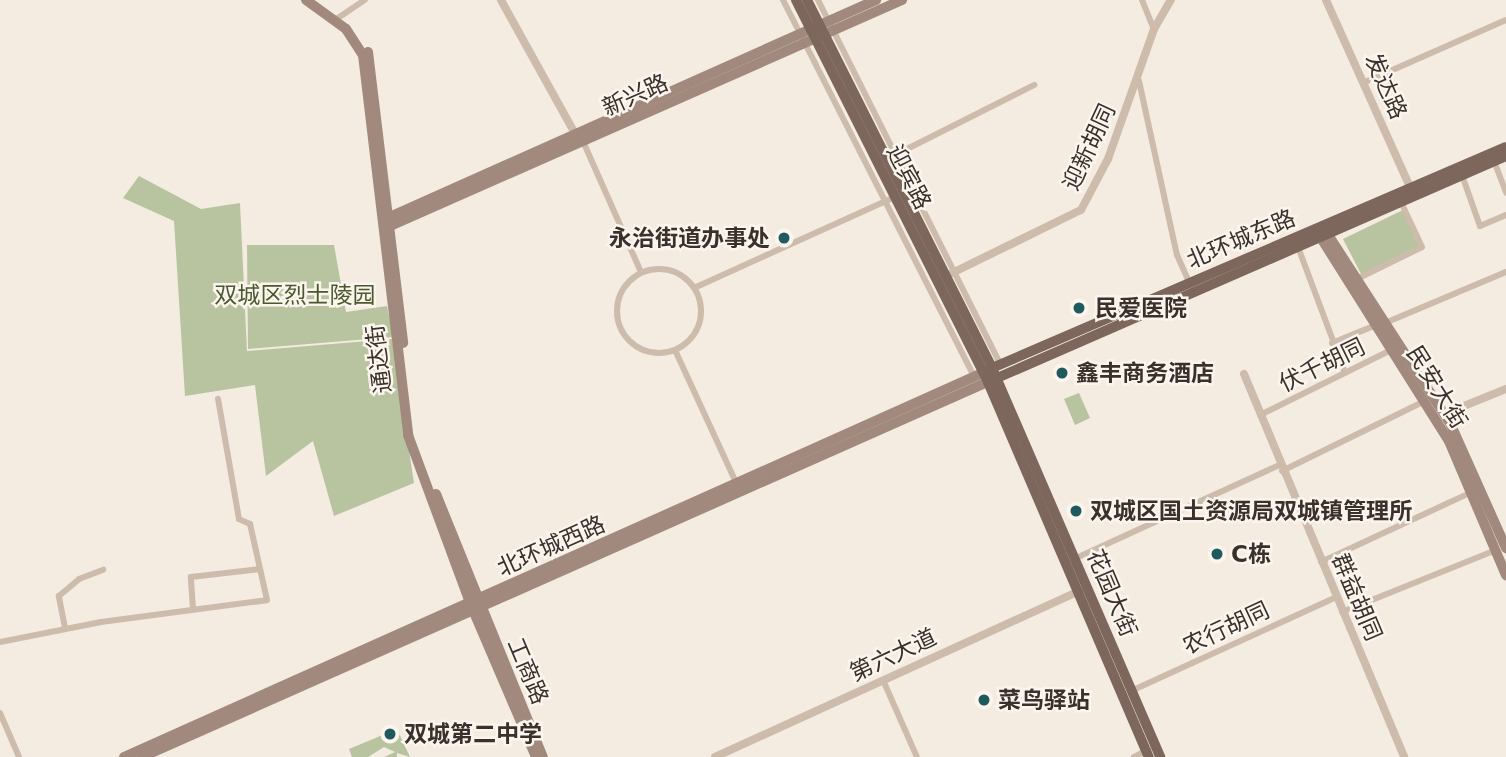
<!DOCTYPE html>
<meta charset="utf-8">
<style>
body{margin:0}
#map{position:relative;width:1506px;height:757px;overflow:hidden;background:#f4ebe1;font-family:"DejaVu Sans","Noto Sans SC",sans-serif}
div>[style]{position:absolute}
.green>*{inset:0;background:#b8c4a0}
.minor>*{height:6px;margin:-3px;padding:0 3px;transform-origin:3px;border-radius:3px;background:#cdbbac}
.minor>.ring{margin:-3px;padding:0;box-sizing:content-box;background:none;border:6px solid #cdbbac;border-radius:50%}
.tertiary>*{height:8px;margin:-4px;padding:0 4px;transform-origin:4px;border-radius:4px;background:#cdbbac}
.secondary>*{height:10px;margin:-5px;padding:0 5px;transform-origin:5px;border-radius:5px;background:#a18a7d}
.primary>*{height:10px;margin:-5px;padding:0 5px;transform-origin:5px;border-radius:5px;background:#7d675c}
.dots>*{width:19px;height:19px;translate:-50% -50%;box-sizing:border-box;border:4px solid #fbf5ee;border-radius:50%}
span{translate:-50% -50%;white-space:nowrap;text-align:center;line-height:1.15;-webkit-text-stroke:5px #fbf5ee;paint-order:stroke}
.street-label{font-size:23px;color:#3b302b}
.poi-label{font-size:23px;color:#3b302b;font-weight:700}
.right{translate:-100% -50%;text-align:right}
.left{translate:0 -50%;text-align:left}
.park-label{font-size:23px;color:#4a5a2e}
</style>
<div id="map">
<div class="green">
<div style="clip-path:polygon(139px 176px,201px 209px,240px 203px,247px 351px,392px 339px,414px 483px,334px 516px,313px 441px,266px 476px,255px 385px,185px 396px,174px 221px,123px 198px)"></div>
<div style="clip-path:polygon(1403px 210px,1420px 246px,1361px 274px,1343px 239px)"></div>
<div style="clip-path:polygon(247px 245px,334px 245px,346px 312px,387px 306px,393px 337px,248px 349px)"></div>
<div style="clip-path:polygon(1079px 393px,1090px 418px,1075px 425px,1064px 399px)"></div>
<div style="clip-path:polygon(397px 729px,410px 757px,397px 753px,397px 757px,384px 757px,395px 752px,384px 747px,368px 757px,352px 757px,349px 749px)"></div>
</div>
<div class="minor">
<div style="left:783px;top:0;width:423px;rotate:63.1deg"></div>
<div style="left:818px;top:0;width:408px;rotate:63.4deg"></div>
<div style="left:1142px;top:0;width:31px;rotate:68deg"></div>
<div style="left:335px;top:20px;width:36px;rotate:-34deg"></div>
<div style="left:1139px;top:81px;width:178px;rotate:77.7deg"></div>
<div style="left:1177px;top:255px;width:32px;rotate:66deg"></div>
<div style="left:1363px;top:83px;width:156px;rotate:-23.8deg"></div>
<div style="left:582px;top:139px;width:145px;rotate:66.1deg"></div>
<div style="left:895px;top:155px;width:156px;rotate:-26.7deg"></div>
<div style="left:1494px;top:161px;width:34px;rotate:69deg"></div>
<div style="left:1462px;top:175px;width:54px;rotate:70.6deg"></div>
<div style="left:1480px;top:226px;width:28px;rotate:-23deg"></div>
<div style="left:1298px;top:247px;width:134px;rotate:69.5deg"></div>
<div class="ring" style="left:617px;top:269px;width:78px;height:78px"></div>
<div style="left:1357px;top:279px;width:72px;rotate:-26.2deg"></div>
<div style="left:1422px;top:247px;width:50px;rotate:-115deg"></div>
<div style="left:694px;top:288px;width:215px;rotate:-24.4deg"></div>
<div style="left:1385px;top:323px;width:131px;rotate:-22.9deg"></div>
<div style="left:1332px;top:343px;width:48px;rotate:-22.2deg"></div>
<div style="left:675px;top:350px;width:149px;rotate:65.3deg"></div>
<div style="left:1260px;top:415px;width:148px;rotate:-26.4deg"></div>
<div style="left:1282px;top:471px;width:159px;rotate:-26.1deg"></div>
<div style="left:1074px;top:559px;width:226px;rotate:-24.6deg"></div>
<div style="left:1321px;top:562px;width:166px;rotate:-24.9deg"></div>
<div style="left:193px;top:609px;width:32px;rotate:-94deg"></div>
<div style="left:191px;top:577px;width:69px;rotate:-6.6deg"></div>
<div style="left:1342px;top:612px;width:166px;rotate:-21.9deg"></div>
<div style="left:65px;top:628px;width:33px;rotate:-101deg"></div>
<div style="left:59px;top:596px;width:26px;rotate:-40deg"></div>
<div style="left:79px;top:579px;width:26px;rotate:-21deg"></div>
<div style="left:0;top:642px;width:103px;rotate:-11.2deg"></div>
<div style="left:101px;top:622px;width:167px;rotate:-7.5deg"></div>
<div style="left:267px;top:600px;width:78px;rotate:-102.6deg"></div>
<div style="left:250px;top:524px;width:12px;rotate:-156deg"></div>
<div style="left:239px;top:519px;width:122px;rotate:-99.9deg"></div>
<div style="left:883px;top:680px;width:84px;rotate:66.2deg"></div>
<div style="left:1131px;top:691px;width:226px;rotate:-24.6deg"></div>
<div style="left:0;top:713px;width:48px;rotate:66.6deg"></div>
<div style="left:1134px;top:757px;width:16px;rotate:-27deg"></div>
</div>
<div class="tertiary">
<div style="left:501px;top:0;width:157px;rotate:61deg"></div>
<div style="left:1326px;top:0;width:207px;rotate:65.8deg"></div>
<div style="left:946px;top:276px;width:150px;rotate:-26.1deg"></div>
<div style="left:1081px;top:210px;width:58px;rotate:-62.1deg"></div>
<div style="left:1108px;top:159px;width:138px;rotate:-70.5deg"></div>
<div style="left:1154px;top:29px;width:34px;rotate:-60deg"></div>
<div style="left:1244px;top:374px;width:415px;rotate:67.3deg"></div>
<div style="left:1444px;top:414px;width:67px;rotate:-22deg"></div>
<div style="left:715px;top:757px;width:403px;rotate:-24.5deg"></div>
</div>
<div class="secondary">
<div style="left:306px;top:0;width:49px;rotate:35.9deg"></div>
<div style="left:346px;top:29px;width:31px;rotate:57deg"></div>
<div style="left:363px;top:55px;width:383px;rotate:83.2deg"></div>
<div style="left:408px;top:435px;width:179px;rotate:69.7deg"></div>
<div style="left:470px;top:603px;width:168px;rotate:66.8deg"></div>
<div style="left:368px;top:52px;width:293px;rotate:83.1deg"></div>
<div style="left:385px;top:219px;width:538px;rotate:-24.04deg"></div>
<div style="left:388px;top:227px;width:562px;rotate:-23.83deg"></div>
<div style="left:1323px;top:227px;width:236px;rotate:57.1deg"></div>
<div style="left:1451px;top:425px;width:135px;rotate:65.9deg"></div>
<div style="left:1316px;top:230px;width:249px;rotate:57.8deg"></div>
<div style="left:1449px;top:441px;width:146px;rotate:67deg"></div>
<div style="left:436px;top:494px;width:284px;rotate:67.9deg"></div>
<div style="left:124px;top:757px;width:948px;rotate:-24.1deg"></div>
<div style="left:142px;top:757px;width:930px;rotate:-23.92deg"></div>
</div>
<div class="primary">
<div style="left:796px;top:0;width:428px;rotate:63.3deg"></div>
<div style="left:988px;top:382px;width:408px;rotate:66.8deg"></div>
<div style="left:807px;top:0;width:412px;rotate:63.3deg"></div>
<div style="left:992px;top:368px;width:424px;rotate:66.6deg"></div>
<div style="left:992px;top:368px;width:559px;rotate:-23.27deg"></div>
<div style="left:997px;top:378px;width:555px;rotate:-23.56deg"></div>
</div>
<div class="dots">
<div style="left:784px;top:238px;background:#1f5a5e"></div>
<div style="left:1079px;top:308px;background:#1f5a5e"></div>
<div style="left:1062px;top:373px;background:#1f5a5e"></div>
<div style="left:1076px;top:511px;background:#1f5a5e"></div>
<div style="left:1217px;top:554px;background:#1f5a5e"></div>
<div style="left:984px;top:700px;background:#1f5a5e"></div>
<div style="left:390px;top:734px;background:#1f5a5e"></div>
</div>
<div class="street-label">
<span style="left:1386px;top:86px;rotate:66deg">发达路</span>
<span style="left:635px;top:95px;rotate:-24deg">新兴路</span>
<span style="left:1089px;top:147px;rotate:-65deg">迎新胡同</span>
<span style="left:909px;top:177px;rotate:63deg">迎宾路</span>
<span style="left:1241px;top:239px;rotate:-23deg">北环城东路</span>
<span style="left:379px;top:359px;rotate:-97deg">通达街</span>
<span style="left:1322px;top:365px;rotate:-26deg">伏千胡同</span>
<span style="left:1437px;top:387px;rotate:58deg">民安大街</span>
<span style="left:551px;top:546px;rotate:-24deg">北环城西路</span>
<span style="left:1112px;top:593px;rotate:67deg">花园大街</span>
<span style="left:1357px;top:597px;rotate:67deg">群益胡同</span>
<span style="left:1226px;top:628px;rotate:-25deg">农行胡同</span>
<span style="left:893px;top:655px;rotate:-25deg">第六大道</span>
<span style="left:528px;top:671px;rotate:67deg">工商路</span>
</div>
<div class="poi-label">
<span class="right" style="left:770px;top:238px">永治街道办事处</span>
<span class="left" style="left:1095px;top:308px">民爱医院</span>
<span class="left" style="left:1076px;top:373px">鑫丰商务酒店</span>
<span class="left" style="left:1090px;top:511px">双城区国土资源局双城镇管理所</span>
<span class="left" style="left:1231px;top:554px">C栋</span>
<span class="left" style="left:998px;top:700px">菜鸟驿站</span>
<span class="left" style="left:404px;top:734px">双城第二中学</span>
</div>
<div class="park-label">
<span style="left:295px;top:295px">双城区烈士陵园</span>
</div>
</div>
